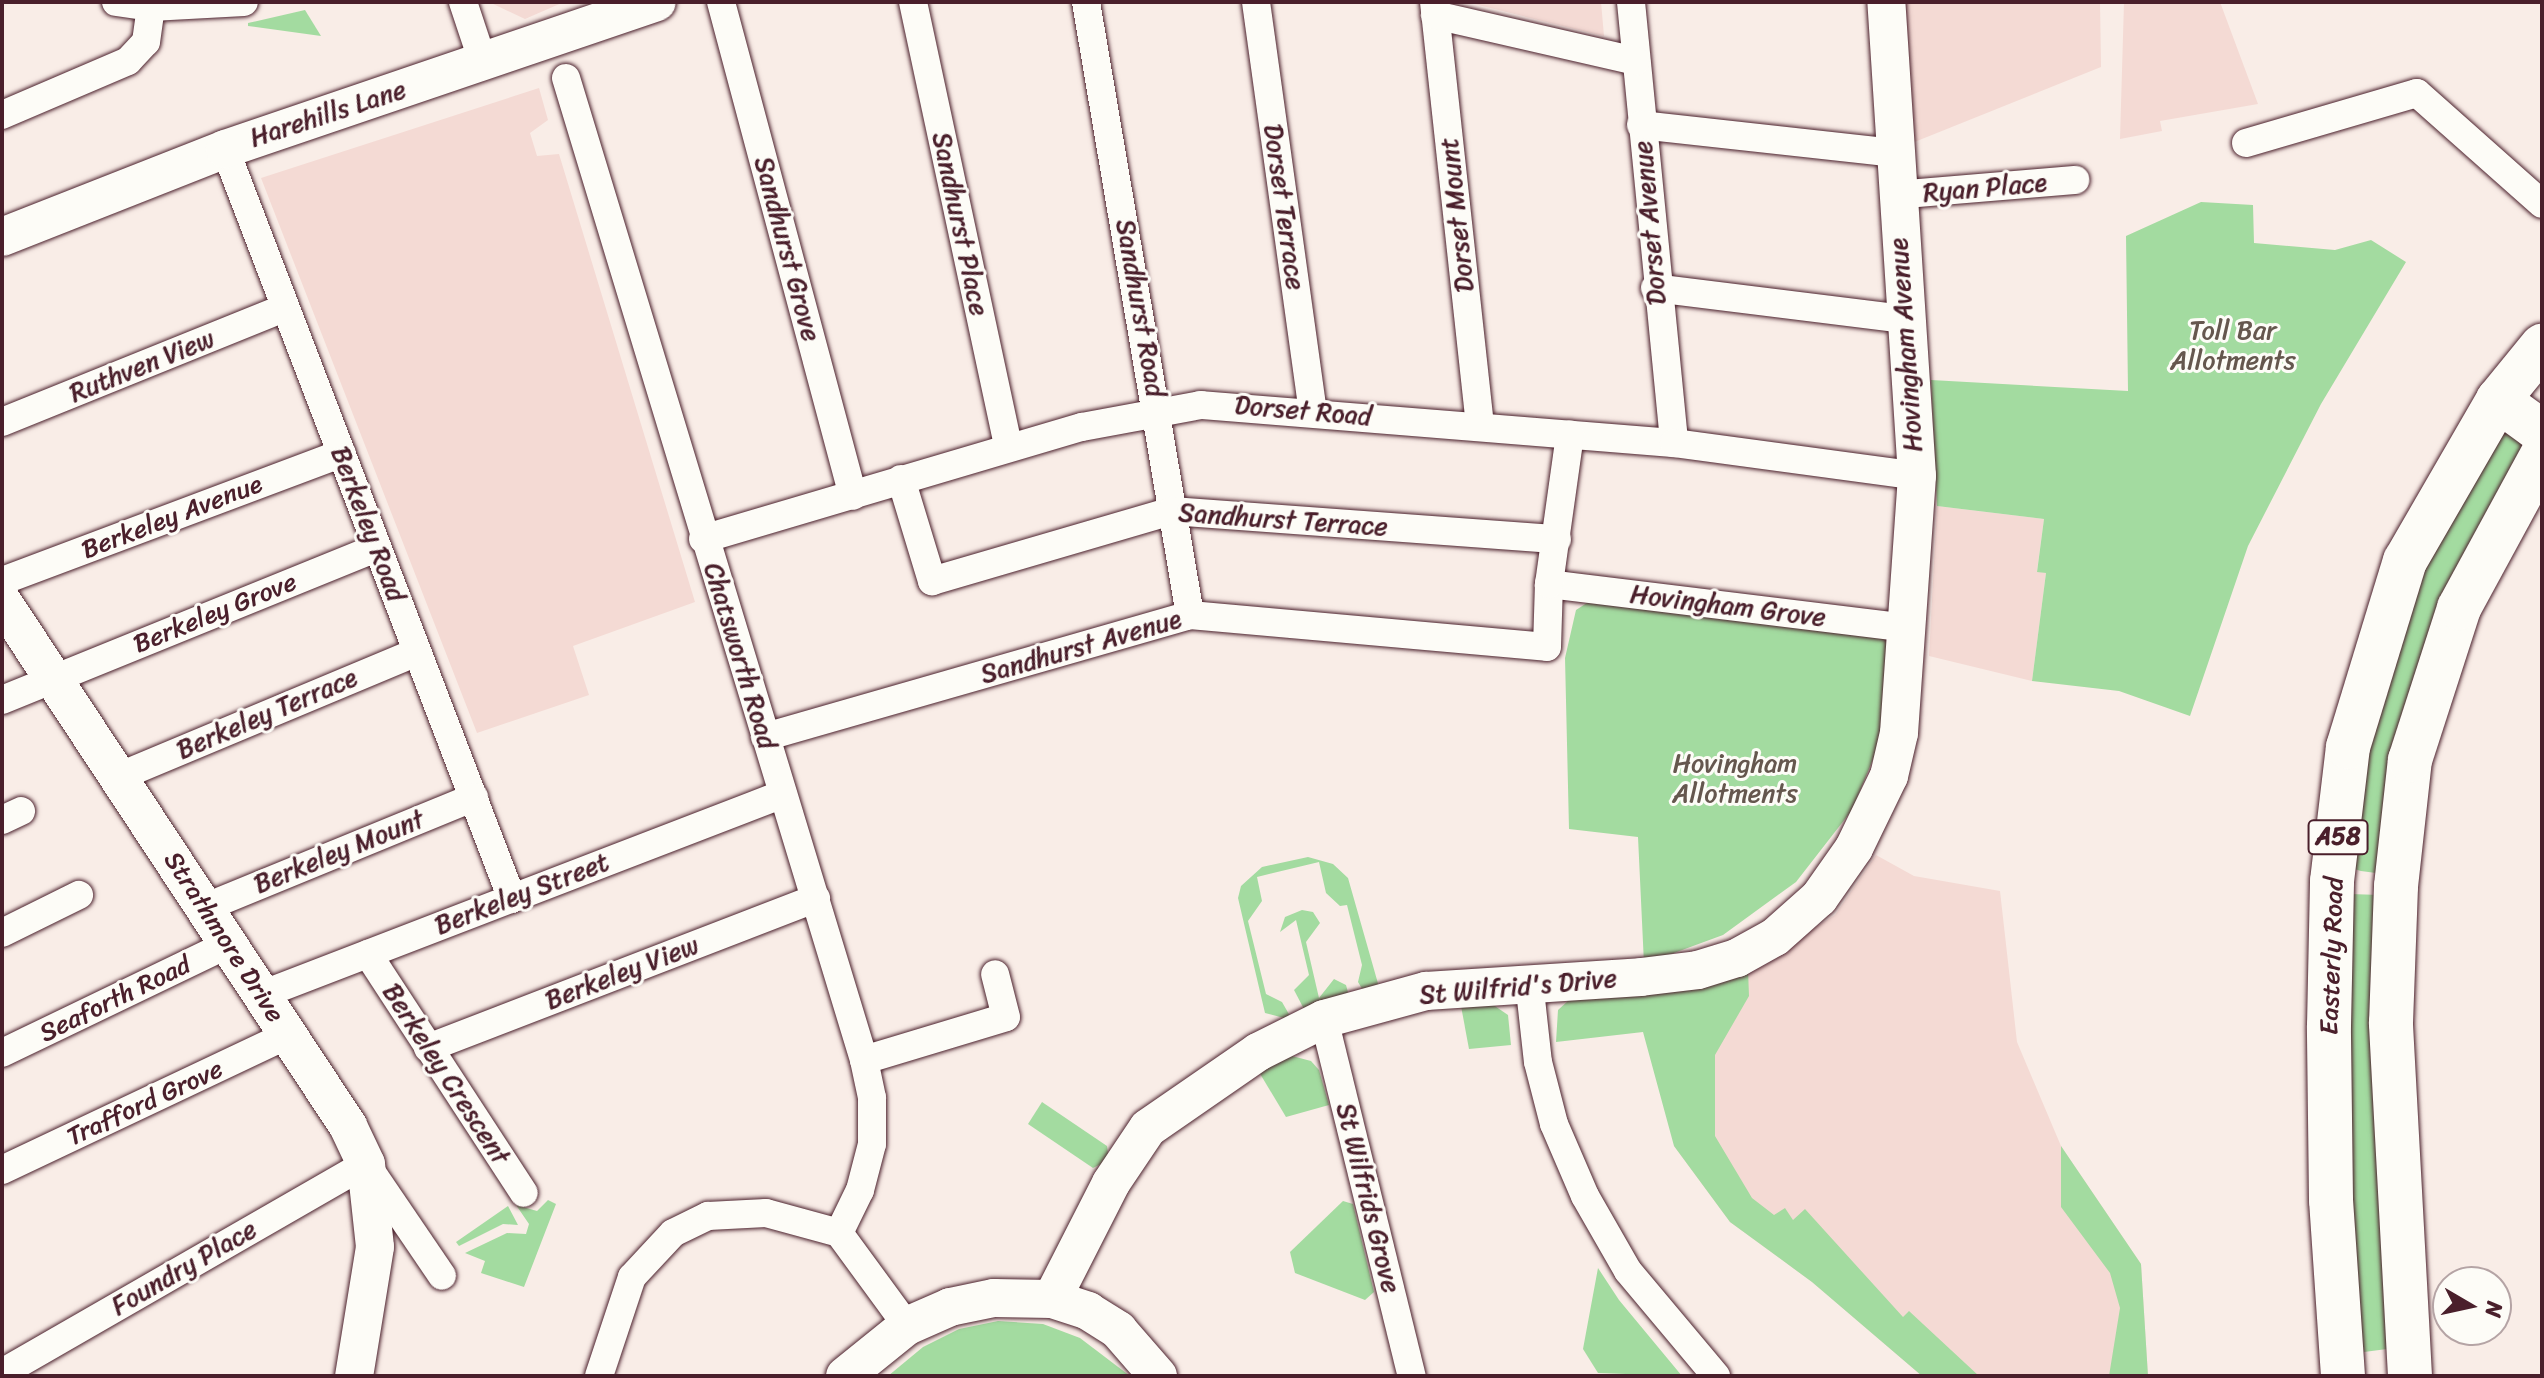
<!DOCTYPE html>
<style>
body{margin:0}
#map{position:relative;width:2544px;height:1378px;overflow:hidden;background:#f9ede7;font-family:Sriracha,sans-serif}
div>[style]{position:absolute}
.built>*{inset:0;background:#f4dad4}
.green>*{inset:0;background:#a3dba0}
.roads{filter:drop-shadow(0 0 2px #4a1f2b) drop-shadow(0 0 2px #4a1f2b)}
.street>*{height:28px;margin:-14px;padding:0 14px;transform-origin:14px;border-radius:14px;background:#fdfcf7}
.secondary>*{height:38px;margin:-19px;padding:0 19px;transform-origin:19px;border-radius:19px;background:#fdfcf7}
.primary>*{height:44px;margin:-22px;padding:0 22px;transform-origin:22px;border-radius:22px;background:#fdfcf7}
span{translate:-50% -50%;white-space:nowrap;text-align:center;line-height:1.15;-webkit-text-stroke:6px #fdfcf7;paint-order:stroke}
.shield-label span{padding:2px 6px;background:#fdfcf7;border:2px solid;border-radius:6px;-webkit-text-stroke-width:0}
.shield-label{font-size:24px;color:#4a1f2b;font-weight:700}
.street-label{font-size:26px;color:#4a1f2b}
.park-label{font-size:26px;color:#65574e}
.frame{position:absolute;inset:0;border:4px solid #4a1f2b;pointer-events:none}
.north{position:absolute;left:2432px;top:1266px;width:80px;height:80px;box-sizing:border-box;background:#fdfcf7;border:2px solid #b5a4a5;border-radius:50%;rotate:99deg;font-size:22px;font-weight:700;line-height:32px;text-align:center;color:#4a1f2b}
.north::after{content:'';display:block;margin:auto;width:28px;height:36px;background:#4a1f2b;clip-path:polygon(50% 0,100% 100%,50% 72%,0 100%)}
</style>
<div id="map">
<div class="built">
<div style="clip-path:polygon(489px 2px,564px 2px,525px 19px)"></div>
<div style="clip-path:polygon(1466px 2px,1601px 2px,1604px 36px,1583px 31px)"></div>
<div style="clip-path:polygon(1909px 2px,2100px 2px,2101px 67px,1912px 143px,1900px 5px)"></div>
<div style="clip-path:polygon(2124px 2px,2220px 2px,2258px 104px,2160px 121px,2162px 131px,2120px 139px)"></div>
<div style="clip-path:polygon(539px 88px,548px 120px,530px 133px,537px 156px,559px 154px,695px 602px,573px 646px,589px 695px,477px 733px,261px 178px)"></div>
<div style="clip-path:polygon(1937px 506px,2044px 519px,2037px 571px,2046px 573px,2032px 681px,1929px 656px)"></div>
<div style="clip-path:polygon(1876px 855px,1914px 876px,2000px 891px,2017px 1042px,2061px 1146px,2141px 1264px,2148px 1376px,1922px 1376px,1812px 1282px,1730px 1222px,1674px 1146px,1748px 970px,1835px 915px)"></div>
</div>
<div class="green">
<div style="clip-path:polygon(305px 10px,321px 36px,248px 26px,248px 23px)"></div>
<div style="clip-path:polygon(2201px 202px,2253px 205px,2254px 243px,2335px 250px,2371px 240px,2406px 262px,2321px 404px,2248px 546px,2190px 716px,2119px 691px,2032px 681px,2046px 573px,2037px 572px,2044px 519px,1937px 506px,1931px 380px,2128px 391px,2126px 236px)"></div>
<div style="clip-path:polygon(2500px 422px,2527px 438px,2376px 873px,2361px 871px,2354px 869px,2353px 808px,2422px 565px)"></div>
<div style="clip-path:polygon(1593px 599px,1885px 633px,1892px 672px,1881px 740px,1852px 810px,1796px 882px,1723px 935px,1644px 964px,1638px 837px,1569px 829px,1565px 658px,1576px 610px)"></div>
<div style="clip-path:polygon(1308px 857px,1333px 864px,1348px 878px,1379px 987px,1364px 992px,1358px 982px,1362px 965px,1347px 905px,1340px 906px,1326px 893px,1319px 862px,1257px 877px,1262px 901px,1248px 921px,1266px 994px,1282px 1002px,1290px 1016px,1284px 1018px,1265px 1013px,1238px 898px,1241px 886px,1262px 867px)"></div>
<div style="clip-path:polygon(2350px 894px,2380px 895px,2387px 1349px,2364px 1352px,2350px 1272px)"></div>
<div style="clip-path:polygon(1302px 910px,1313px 912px,1320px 923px,1306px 942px,1319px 998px,1334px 979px,1346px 985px,1349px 996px,1305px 1011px,1294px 990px,1309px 975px,1296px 920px,1280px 932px,1285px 917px)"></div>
<div style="clip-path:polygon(1748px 970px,1749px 996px,1715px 1055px,1715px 1136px,1752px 1198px,1774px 1215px,1785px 1208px,1793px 1220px,1805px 1209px,1903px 1317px,1909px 1311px,1979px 1376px,1922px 1376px,1812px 1282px,1730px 1222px,1674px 1146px,1643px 1032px,1556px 1042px,1558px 1010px,1569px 1000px)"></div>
<div style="clip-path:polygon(1489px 1002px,1508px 1015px,1511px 1045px,1469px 1049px,1461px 1006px)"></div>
<div style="clip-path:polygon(1292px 1056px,1311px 1061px,1319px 1070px,1329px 1105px,1286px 1117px,1259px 1072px)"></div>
<div style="clip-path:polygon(1042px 1102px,1107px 1146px,1109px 1160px,1093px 1168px,1028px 1124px)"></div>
<div style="clip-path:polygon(2061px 1146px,2141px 1264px,2148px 1376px,2109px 1376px,2120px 1308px,2110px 1273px,2061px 1207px)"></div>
<div style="clip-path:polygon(548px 1200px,556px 1204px,524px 1287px,481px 1273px,485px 1261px,465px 1253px,507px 1233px,526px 1234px,529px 1224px,516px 1205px,537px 1211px)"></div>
<div style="clip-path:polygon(1343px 1201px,1353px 1204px,1374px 1292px,1365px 1300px,1295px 1273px,1290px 1252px)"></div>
<div style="clip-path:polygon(508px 1206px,518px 1225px,503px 1224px,459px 1246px,456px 1242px)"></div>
<div style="clip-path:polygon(1598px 1268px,1619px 1300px,1682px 1376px,1598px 1373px,1583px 1349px)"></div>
<div style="clip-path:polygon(998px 1321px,1043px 1324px,1080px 1338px,1130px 1376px,888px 1376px,923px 1347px,959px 1329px)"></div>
</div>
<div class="roads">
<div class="street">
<div style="left:116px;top:2px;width:35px;rotate:8deg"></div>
<div style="left:151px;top:7px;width:93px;rotate:-3.1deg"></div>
<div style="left:463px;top:2px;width:63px;rotate:71.6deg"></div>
<div style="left:721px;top:2px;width:511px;rotate:75.04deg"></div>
<div style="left:913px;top:2px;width:455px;rotate:77.9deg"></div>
<div style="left:1086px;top:2px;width:622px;rotate:80.37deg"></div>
<div style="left:1256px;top:2px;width:413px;rotate:82.1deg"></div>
<div style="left:1434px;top:2px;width:427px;rotate:83.8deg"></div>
<div style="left:1631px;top:2px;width:443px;rotate:84.4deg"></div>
<div style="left:1435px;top:15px;width:206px;rotate:12.9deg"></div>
<div style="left:566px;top:78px;width:1026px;rotate:73.12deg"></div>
<div style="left:864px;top:1060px;width:39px;rotate:78deg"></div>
<div style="left:872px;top:1098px;width:46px;rotate:90deg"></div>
<div style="left:872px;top:1144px;width:48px;rotate:104.6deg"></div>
<div style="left:860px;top:1190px;width:48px;rotate:116deg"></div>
<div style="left:2px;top:115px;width:137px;rotate:-23.2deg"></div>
<div style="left:128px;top:61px;width:26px;rotate:-47deg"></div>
<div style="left:146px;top:42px;width:35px;rotate:-82deg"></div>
<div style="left:1641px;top:125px;width:254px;rotate:6.3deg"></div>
<div style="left:2246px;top:143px;width:178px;rotate:-16.3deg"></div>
<div style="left:2417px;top:93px;width:167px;rotate:41.6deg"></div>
<div style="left:225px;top:149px;width:803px;rotate:69.06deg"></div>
<div style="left:1895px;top:195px;width:181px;rotate:-4.8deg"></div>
<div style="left:1655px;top:288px;width:250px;rotate:7.1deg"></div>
<div style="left:2px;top:422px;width:302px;rotate:-22deg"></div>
<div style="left:901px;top:479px;width:107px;rotate:73.1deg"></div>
<div style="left:932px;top:581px;width:250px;rotate:-16.3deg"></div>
<div style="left:1172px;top:511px;width:386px;rotate:4.2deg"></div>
<div style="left:703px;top:539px;width:395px;rotate:-16.5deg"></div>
<div style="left:1082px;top:427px;width:121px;rotate:-10.5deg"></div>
<div style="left:1201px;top:405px;width:475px;rotate:4.6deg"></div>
<div style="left:1674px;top:443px;width:245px;rotate:7.7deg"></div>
<div style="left:2px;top:581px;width:363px;rotate:-20.6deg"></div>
<div style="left:1549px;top:584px;width:361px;rotate:7deg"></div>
<div style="left:2px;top:700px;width:405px;rotate:-22.1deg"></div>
<div style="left:765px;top:737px;width:442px;rotate:-16deg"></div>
<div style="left:1190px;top:615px;width:358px;rotate:5.1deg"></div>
<div style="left:1547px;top:647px;width:63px;rotate:-88.2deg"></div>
<div style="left:1549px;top:584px;width:151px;rotate:-82deg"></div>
<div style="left:118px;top:777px;width:324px;rotate:-22.7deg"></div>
<div style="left:2px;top:820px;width:21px;rotate:-25deg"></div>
<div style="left:204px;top:908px;width:292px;rotate:-22.3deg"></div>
<div style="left:2px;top:933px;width:86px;rotate:-26.3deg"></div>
<div style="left:368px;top:954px;width:285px;rotate:56.9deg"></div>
<div style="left:1529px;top:981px;width:81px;rotate:83.7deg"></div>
<div style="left:1538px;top:1062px;width:64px;rotate:75.5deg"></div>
<div style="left:1554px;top:1124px;width:78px;rotate:66.7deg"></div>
<div style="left:1585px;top:1196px;width:86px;rotate:60.2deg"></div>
<div style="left:1628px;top:1271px;width:137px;rotate:50deg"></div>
<div style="left:261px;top:995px;width:559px;rotate:-21.06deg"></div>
<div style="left:1324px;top:1019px;width:368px;rotate:76.2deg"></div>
<div style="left:428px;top:1048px;width:416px;rotate:-21.1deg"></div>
<div style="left:2px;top:1053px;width:251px;rotate:-25.7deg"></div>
<div style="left:864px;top:1060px;width:148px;rotate:-16.8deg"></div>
<div style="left:1006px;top:1017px;width:44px;rotate:-104.3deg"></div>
<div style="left:2px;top:1170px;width:316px;rotate:-25.3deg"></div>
<div style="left:2px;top:1373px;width:420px;rotate:-29.9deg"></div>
<div style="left:366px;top:1164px;width:135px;rotate:55.8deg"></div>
<div style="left:599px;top:1376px;width:104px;rotate:-71.6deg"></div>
<div style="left:632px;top:1277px;width:60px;rotate:-47deg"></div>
<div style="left:673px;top:1233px;width:39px;rotate:-26deg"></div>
<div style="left:708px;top:1216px;width:58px;rotate:-3deg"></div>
<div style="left:766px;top:1213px;width:76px;rotate:15.3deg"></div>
<div style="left:839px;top:1233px;width:115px;rotate:53.8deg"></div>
</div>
<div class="secondary">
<div style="left:2px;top:237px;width:240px;rotate:-21.5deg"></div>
<div style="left:225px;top:149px;width:456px;rotate:-18.8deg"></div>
<div style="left:2px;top:601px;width:629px;rotate:56.61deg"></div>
<div style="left:348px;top:1126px;width:42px;rotate:64.7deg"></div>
<div style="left:366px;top:1164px;width:83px;rotate:83.8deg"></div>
<div style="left:375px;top:1247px;width:131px;rotate:99.2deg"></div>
<div style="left:1052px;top:1299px;width:130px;rotate:-63deg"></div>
<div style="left:1111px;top:1183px;width:66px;rotate:-56.1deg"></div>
<div style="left:1148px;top:1128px;width:134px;rotate:-34.6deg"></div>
<div style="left:1258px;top:1052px;width:74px;rotate:-26.6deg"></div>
<div style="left:1324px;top:1019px;width:106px;rotate:-15.4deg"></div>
<div style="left:1426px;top:991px;width:215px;rotate:-3.7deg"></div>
<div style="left:1641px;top:977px;width:57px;rotate:-7deg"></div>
<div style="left:1698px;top:970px;width:41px;rotate:-17.1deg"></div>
<div style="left:1737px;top:958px;width:43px;rotate:-28.9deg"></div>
<div style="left:1775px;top:937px;width:59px;rotate:-41.6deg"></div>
<div style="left:1819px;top:898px;width:61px;rotate:-55deg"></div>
<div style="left:1854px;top:848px;width:80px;rotate:-64.1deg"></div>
<div style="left:1889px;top:776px;width:44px;rotate:-76.9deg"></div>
<div style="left:1899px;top:733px;width:258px;rotate:-86deg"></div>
<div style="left:1917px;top:476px;width:475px;rotate:-93.7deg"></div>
<div style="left:845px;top:1376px;width:80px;rotate:-38.9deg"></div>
<div style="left:907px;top:1326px;width:47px;rotate:-23.8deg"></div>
<div style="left:950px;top:1307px;width:45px;rotate:-11.6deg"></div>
<div style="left:994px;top:1298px;width:58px;rotate:1deg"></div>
<div style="left:1052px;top:1299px;width:38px;rotate:18deg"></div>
<div style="left:1088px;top:1311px;width:36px;rotate:32deg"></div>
<div style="left:1118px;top:1330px;width:61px;rotate:49deg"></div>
</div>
<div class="primary">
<div style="left:2498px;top:400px;width:54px;rotate:36deg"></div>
<div style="left:2343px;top:1376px;width:176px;rotate:-93.9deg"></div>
<div style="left:2331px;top:1200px;width:174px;rotate:-90.7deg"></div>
<div style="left:2329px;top:1026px;width:145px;rotate:-88.8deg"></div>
<div style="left:2332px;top:881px;width:135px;rotate:-83.2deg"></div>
<div style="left:2348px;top:747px;width:195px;rotate:-73deg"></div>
<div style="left:2405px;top:561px;width:186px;rotate:-60deg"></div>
<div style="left:2498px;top:400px;width:70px;rotate:-50.8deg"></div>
<div style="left:2410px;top:1376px;width:354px;rotate:-93.1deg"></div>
<div style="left:2391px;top:1023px;width:137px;rotate:-87.9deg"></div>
<div style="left:2396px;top:886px;width:127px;rotate:-83.7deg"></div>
<div style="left:2410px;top:760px;width:160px;rotate:-72.1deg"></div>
<div style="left:2459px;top:608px;width:174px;rotate:-61.5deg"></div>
</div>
</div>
<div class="shield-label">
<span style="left:2338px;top:837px">A58</span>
</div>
<div class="street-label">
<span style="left:328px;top:114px;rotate:-18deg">Harehills Lane</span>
<span style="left:1985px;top:188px;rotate:-5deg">Ryan Place</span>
<span style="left:1284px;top:207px;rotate:82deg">Dorset Terrace</span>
<span style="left:1457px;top:215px;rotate:-96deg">Dorset Mount</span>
<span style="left:1650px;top:223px;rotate:-95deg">Dorset Avenue</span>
<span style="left:960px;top:224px;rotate:78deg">Sandhurst Place</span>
<span style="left:787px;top:249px;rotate:75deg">Sandhurst Grove</span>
<span style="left:1140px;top:308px;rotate:80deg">Sandhurst Road</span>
<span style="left:1906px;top:345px;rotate:-94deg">Hovingham Avenue</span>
<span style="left:142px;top:366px;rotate:-22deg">Ruthven View</span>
<span style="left:1303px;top:411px;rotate:5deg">Dorset Road</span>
<span style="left:172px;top:517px;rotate:-21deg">Berkeley Avenue</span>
<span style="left:1283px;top:520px;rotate:4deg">Sandhurst Terrace</span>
<span style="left:368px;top:524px;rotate:69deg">Berkeley Road</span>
<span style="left:1728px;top:606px;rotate:7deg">Hovingham Grove</span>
<span style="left:215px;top:613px;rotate:-22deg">Berkeley Grove</span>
<span style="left:1081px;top:647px;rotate:-16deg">Sandhurst Avenue</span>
<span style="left:740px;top:656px;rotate:73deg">Chatsworth Road</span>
<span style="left:267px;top:714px;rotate:-23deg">Berkeley Terrace</span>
<span style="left:339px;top:852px;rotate:-22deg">Berkeley Mount</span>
<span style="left:522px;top:894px;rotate:-21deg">Berkeley Street</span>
<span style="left:224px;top:937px;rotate:57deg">Strathmore Drive</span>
<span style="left:2332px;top:956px;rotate:-88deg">Easterly Road</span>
<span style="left:622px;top:973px;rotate:-21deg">Berkeley View</span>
<span style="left:1518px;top:987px;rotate:-5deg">St Wilfrid's Drive</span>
<span style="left:115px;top:999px;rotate:-26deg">Seaforth Road</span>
<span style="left:446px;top:1074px;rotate:57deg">Berkeley Crescent</span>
<span style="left:145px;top:1103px;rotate:-25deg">Trafford Grove</span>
<span style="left:1368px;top:1198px;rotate:76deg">St Wilfrids Grove</span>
<span style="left:184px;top:1268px;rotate:-30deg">Foundry Place</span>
</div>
<div class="park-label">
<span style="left:2233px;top:346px">Toll Bar<br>Allotments</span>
<span style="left:1735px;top:779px">Hovingham<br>Allotments</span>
</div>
<div class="frame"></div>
<div class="north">N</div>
</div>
